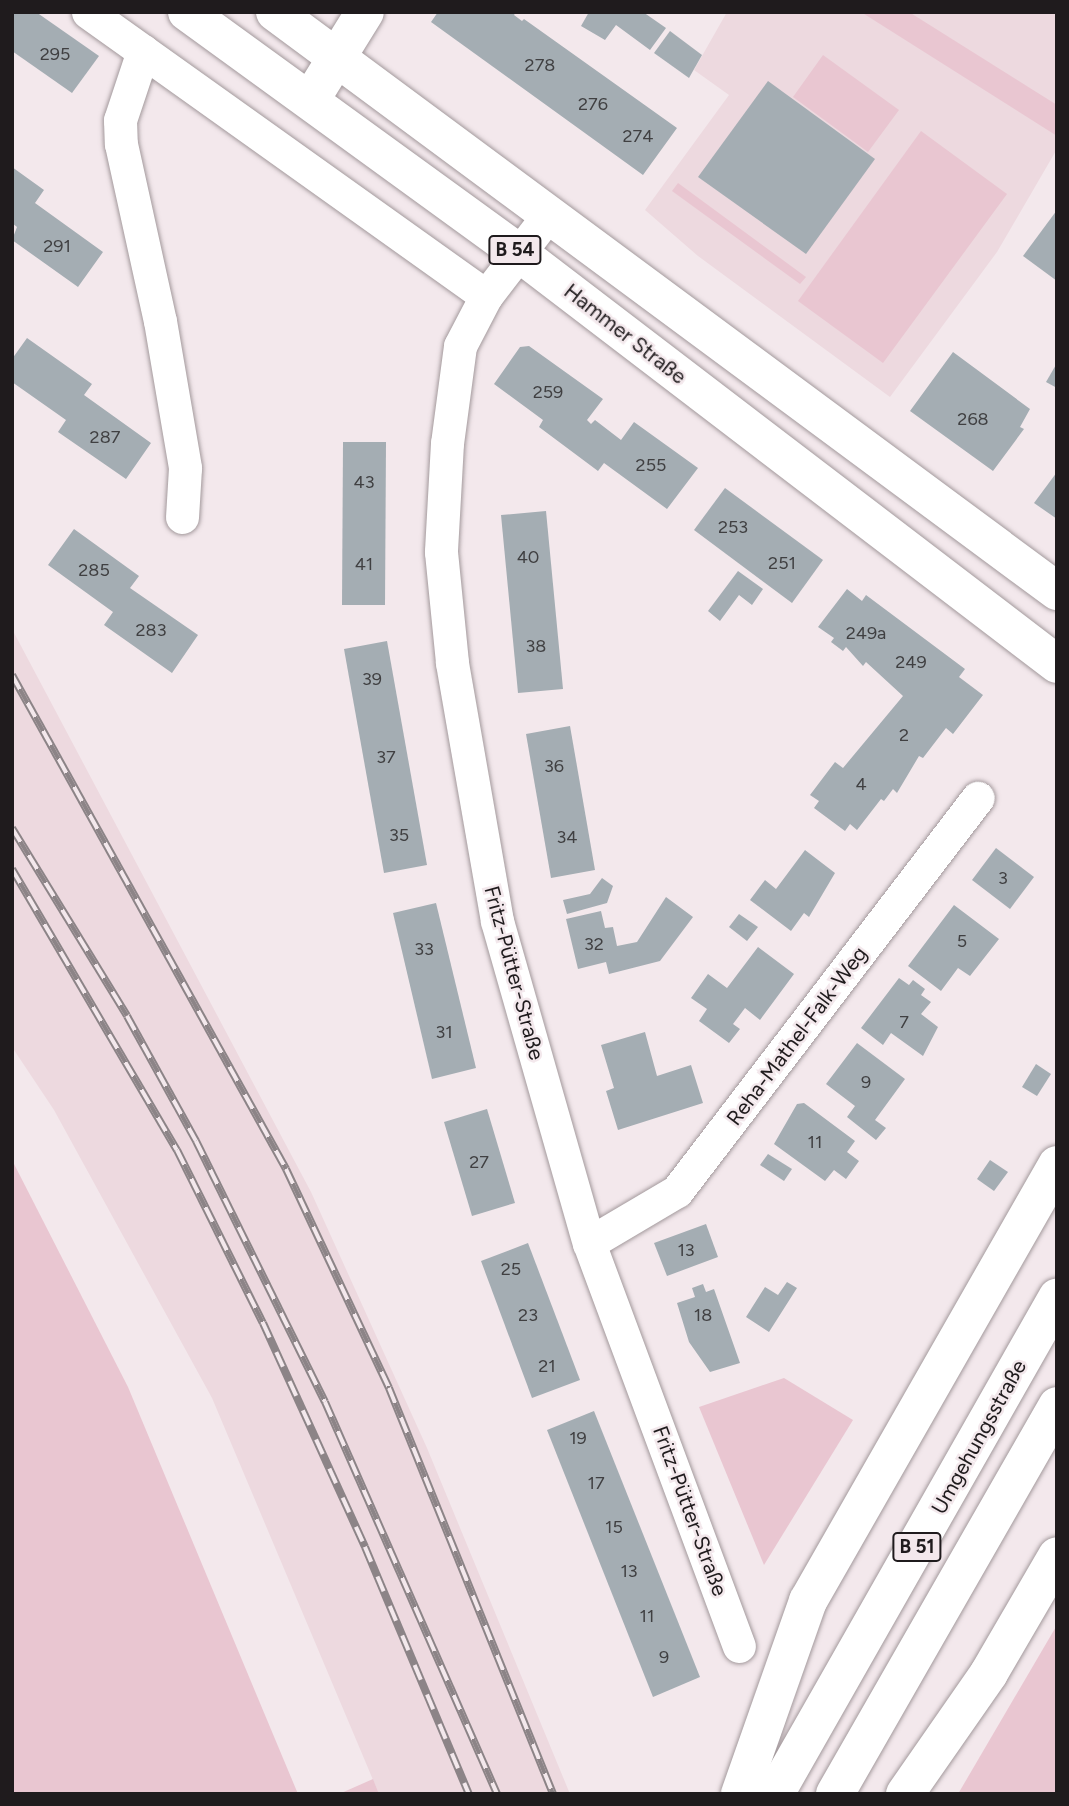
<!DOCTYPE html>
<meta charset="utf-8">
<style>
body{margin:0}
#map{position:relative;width:1069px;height:1806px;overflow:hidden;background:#f3e8ec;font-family:Figtree,sans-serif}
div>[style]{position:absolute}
.built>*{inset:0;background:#edd9df}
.green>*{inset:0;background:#e9c6d1}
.building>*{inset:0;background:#a4adb3}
.roads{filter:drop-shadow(0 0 2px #a3999c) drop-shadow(0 0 2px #a3999c)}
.minor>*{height:33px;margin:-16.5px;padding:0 16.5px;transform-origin:16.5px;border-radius:16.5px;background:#fff}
.tertiary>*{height:38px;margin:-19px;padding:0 19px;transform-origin:19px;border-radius:19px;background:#fff}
.primary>*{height:38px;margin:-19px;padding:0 19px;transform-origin:19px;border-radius:19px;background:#fff}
.trunk>*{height:38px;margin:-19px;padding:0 19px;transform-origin:19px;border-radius:19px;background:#fff}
.rail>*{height:8px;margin-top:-4px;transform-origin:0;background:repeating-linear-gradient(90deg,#f3e8ec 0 16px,#8c8487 0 32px);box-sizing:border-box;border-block:2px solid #8c8487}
span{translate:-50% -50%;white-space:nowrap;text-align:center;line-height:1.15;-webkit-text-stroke:5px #f3e8ec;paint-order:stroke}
.number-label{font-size:18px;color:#404042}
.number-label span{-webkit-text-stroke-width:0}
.shield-label span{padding:2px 5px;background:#f3e8ec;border:2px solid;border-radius:5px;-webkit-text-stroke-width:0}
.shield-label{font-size:19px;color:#1f1b1d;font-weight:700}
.street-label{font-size:21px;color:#1f1b1d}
.frame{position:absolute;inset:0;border:14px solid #1f1b1d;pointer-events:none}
</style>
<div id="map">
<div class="built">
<div style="clip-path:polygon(727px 12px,1057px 12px,1057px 149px,997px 252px,890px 397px,698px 256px,645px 210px,729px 95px,694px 70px)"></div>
<div style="clip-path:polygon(12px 629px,311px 1192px,427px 1448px,570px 1794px,379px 1794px,212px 1398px,54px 1110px,12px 1047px)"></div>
</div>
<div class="green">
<div style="clip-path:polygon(861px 12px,909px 12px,1057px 105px,1057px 136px)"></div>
<div style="clip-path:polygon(823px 55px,899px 110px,868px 152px,793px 97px)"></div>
<div style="clip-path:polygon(921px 131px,1007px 194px,883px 363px,798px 301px)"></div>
<div style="clip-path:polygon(678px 183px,806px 277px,800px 284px,672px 191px)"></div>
<div style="clip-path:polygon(12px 1160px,128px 1387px,298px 1794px,12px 1794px)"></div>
<div style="clip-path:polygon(784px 1378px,853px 1420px,764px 1565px,699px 1407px)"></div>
<div style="clip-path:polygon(1057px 1625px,1057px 1794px,958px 1794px)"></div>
<div style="clip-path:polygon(373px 1779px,379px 1794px,339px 1794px)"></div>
</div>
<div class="building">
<div style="clip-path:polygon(12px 12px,36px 12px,99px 56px,72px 93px,12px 51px)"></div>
<div style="clip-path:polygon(438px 12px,516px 12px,514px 15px,522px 21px,524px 19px,677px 128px,643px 175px,431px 22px)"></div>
<div style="clip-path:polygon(589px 12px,643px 12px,666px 28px,650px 50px,616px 25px,605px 40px,581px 26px)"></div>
<div style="clip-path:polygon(670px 31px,702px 55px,689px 78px,654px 53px)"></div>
<div style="clip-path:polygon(768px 81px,875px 159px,806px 254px,698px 177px)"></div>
<div style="clip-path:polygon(12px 167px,44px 190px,35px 203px,103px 252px,78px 287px,12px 240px,17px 227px,12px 223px)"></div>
<div style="clip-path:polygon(1057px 210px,1057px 281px,1023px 256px)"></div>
<div style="clip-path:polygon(27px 338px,92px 384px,84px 395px,151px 443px,126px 479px,58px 432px,66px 420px,12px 382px,12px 359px)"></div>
<div style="clip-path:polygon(529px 346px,603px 399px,587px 420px,591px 424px,595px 420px,621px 440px,634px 422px,698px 468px,667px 509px,604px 463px,598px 471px,539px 427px,543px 420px,494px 384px,520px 347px)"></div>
<div style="clip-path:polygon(953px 352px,1030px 409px,1020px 427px,1024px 429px,993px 471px,910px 411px)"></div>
<div style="clip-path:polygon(1057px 363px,1057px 388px,1046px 382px)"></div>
<div style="clip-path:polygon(343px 442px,386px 442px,385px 605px,342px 605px)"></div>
<div style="clip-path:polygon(1057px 472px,1057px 519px,1034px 503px)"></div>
<div style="clip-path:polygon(725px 488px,823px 560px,792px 603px,694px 530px)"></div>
<div style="clip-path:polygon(546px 511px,563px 689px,518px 693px,501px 515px)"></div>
<div style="clip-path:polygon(74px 529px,139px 576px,130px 588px,198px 635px,172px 673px,104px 625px,113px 612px,48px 565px)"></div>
<div style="clip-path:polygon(738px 571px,763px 589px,752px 605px,739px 595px,720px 621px,708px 611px)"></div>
<div style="clip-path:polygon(847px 589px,862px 601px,866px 595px,965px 669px,959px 677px,983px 695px,953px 734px,946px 728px,923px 758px,919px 756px,897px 793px,893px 789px,884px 801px,881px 799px,857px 830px,850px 824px,845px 831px,814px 808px,819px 801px,810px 795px,835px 762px,843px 768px,903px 696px,866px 662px,863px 666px,846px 647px,843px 651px,831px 642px,834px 638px,818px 627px)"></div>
<div style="clip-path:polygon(387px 641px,427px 865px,384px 873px,344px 649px)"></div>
<div style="clip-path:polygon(570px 726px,595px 870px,551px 878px,526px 734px)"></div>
<div style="clip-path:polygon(996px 848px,1034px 877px,1010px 909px,972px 880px)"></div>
<div style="clip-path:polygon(805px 850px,835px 873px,809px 917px,804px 913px,791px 931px,750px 900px,765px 880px,776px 889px)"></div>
<div style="clip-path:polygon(602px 878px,613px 886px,607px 903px,567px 914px,563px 900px,590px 894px)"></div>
<div style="clip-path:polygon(666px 897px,693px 917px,660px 961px,609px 974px,606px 962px,578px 969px,566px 919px,601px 911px,605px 928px,613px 927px,617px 946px,637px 942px)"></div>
<div style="clip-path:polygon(436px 903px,476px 1068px,432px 1079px,393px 913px)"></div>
<div style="clip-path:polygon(954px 905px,999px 939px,970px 976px,958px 968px,941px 991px,908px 966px)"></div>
<div style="clip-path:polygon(739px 914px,758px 927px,747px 941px,729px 927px)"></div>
<div style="clip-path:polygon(758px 947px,794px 974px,760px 1020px,745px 1008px,733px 1024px,740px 1029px,729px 1043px,699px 1021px,707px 1009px,691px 998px,708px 974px,727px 988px)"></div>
<div style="clip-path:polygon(899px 978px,909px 985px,913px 980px,925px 989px,921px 995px,931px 1002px,921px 1014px,938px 1027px,923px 1056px,891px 1033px,883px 1045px,861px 1028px)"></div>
<div style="clip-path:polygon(645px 1032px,657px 1076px,691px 1065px,703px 1103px,618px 1130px,606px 1091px,614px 1088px,601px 1045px)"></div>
<div style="clip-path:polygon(857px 1043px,905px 1079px,875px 1120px,886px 1128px,876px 1140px,847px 1117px,855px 1106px,826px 1084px)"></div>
<div style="clip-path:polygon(1036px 1064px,1051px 1074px,1037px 1096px,1022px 1087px)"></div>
<div style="clip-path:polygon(804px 1103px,855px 1141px,847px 1152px,859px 1161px,846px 1179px,834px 1170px,825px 1181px,774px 1144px,797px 1104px)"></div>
<div style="clip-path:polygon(487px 1109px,515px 1203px,472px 1216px,444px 1122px)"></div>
<div style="clip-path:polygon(768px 1154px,792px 1169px,784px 1181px,760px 1165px)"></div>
<div style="clip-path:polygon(990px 1160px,1008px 1172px,994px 1191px,977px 1179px)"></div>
<div style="clip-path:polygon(706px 1224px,718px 1257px,667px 1276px,654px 1243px)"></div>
<div style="clip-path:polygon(528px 1243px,580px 1380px,532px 1398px,481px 1261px)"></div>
<div style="clip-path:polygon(787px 1282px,797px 1288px,769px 1332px,746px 1317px,765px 1287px,778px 1295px)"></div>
<div style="clip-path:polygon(703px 1284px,706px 1292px,714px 1289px,740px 1363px,710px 1372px,689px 1342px,677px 1303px,695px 1297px,692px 1288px)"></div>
<div style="clip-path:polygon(594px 1411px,700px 1677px,653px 1697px,547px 1430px)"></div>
</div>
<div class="roads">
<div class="minor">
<div style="left:88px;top:12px;width:489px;rotate:35.5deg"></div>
<div style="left:143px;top:51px;width:73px;rotate:108.4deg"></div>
<div style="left:120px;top:120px;width:24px;rotate:88deg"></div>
<div style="left:121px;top:144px;width:181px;rotate:77.6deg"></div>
<div style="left:160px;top:321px;width:149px;rotate:80.3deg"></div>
<div style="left:185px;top:468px;width:49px;rotate:93.5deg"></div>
<div style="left:549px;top:214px;width:103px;rotate:127.5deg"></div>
<div style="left:486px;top:296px;width:56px;rotate:117.5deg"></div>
<div style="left:460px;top:346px;width:98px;rotate:97.6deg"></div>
<div style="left:447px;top:443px;width:109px;rotate:93.2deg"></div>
<div style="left:441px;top:552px;width:112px;rotate:84.3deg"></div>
<div style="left:452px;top:663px;width:262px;rotate:80.1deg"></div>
<div style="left:497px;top:921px;width:335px;rotate:74.1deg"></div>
<div style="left:589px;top:1243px;width:430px;rotate:69.6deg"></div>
<div style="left:589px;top:1243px;width:102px;rotate:-30.6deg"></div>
<div style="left:677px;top:1191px;width:495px;rotate:-52.6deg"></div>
</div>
<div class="tertiary">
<div style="left:311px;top:99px;width:102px;rotate:-58.2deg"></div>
</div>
<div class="primary">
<div style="left:187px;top:12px;width:410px;rotate:36deg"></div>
<div style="left:519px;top:253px;width:677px;rotate:37.38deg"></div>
<div style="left:275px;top:12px;width:973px;rotate:36.52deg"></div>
</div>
<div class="trunk">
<div style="left:740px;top:1794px;width:205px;rotate:-70.6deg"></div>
<div style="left:808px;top:1601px;width:502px;rotate:-60.27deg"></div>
<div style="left:775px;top:1794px;width:571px;rotate:-60.38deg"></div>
<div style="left:835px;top:1794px;width:447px;rotate:-60.2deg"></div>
<div style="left:905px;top:1794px;width:147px;rotate:-55.2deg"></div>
<div style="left:989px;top:1673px;width:135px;rotate:-59.8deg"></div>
</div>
</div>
<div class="rail">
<div style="left:12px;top:675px;width:565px;rotate:60.98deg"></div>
<div style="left:286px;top:1169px;width:242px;rotate:64.8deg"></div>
<div style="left:389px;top:1388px;width:438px;rotate:68deg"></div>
<div style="left:12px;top:828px;width:220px;rotate:58.5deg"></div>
<div style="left:127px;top:1016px;width:143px;rotate:61.1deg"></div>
<div style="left:196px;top:1141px;width:291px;rotate:63.7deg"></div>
<div style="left:325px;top:1402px;width:428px;rotate:66.3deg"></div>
<div style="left:12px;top:869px;width:326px;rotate:59.6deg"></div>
<div style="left:177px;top:1150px;width:193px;rotate:63.6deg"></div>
<div style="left:263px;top:1323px;width:246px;rotate:65.5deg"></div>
<div style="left:365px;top:1547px;width:268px;rotate:67.2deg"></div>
</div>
<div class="number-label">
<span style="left:55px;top:54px">295</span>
<span style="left:540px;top:65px">278</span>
<span style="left:593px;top:104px">276</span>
<span style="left:638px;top:136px">274</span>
<span style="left:57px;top:246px">291</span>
<span style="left:548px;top:392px">259</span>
<span style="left:973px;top:419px">268</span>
<span style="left:105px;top:437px">287</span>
<span style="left:651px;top:465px">255</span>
<span style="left:364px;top:482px">43</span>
<span style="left:733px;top:527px">253</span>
<span style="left:528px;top:557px">40</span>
<span style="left:782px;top:563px">251</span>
<span style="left:364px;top:564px">41</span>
<span style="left:94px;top:570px">285</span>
<span style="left:151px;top:630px">283</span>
<span style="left:866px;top:633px">249a</span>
<span style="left:536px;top:646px">38</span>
<span style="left:911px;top:662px">249</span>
<span style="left:372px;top:679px">39</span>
<span style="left:904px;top:735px">2</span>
<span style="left:386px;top:757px">37</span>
<span style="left:554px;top:766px">36</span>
<span style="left:861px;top:784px">4</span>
<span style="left:399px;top:835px">35</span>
<span style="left:567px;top:837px">34</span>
<span style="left:1003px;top:878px">3</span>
<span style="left:962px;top:941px">5</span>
<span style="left:594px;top:944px">32</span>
<span style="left:424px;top:949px">33</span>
<span style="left:904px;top:1022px">7</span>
<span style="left:444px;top:1032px">31</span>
<span style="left:866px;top:1082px">9</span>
<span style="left:815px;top:1142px">11</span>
<span style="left:479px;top:1162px">27</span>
<span style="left:686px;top:1250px">13</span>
<span style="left:511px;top:1269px">25</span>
<span style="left:528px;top:1315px">23</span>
<span style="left:703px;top:1315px">18</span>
<span style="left:547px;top:1366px">21</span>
<span style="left:578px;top:1438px">19</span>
<span style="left:596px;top:1483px">17</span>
<span style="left:614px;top:1527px">15</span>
<span style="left:629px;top:1571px">13</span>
<span style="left:647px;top:1616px">11</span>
<span style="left:664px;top:1657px">9</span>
</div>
<div class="shield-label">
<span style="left:515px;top:250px">B 54</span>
<span style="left:917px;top:1547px">B 51</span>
</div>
<div class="street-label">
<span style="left:625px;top:334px;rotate:38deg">Hammer Straße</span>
<span style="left:514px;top:973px;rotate:75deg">Fritz-Pütter-Straße</span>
<span style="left:797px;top:1036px;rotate:-53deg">Reha-Mathel-Falk-Weg</span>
<span style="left:979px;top:1437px;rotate:-61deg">Umgehungsstraße</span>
<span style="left:690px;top:1511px;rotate:70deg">Fritz-Pütter-Straße</span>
</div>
<div class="frame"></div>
</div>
